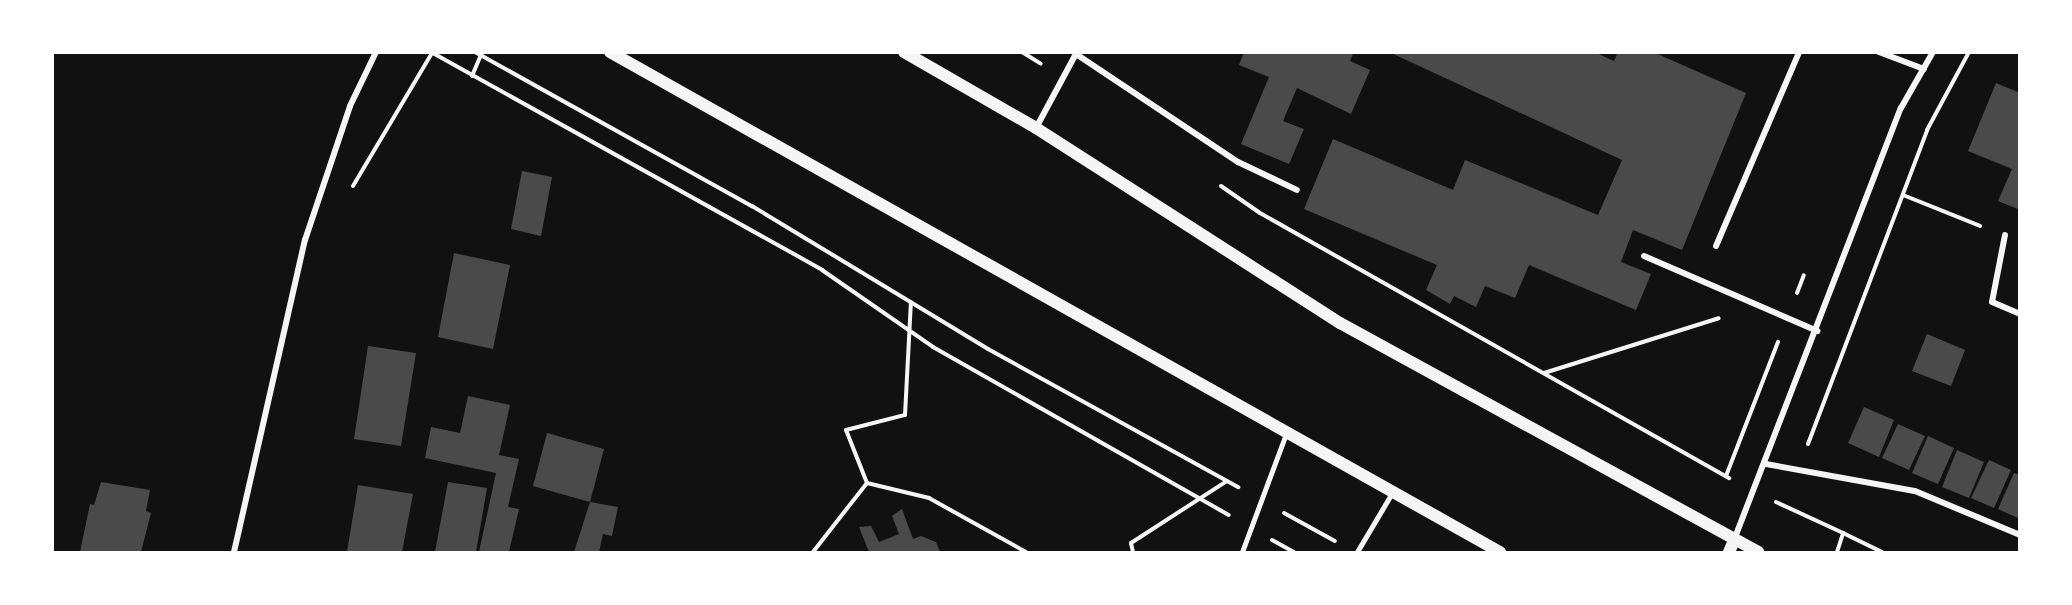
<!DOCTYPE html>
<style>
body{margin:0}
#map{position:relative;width:2072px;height:605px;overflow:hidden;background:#111;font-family:"Sofia Sans Condensed",sans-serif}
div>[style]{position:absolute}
.building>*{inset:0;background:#4a4a4a}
.path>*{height:4px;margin:-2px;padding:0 2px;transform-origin:2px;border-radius:2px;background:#f5f5f5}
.service>*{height:4.5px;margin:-2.25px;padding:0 2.25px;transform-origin:2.25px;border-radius:2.25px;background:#f5f5f5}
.minor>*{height:6px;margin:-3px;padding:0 3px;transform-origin:3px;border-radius:3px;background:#f5f5f5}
.secondary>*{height:12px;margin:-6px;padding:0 6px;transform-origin:6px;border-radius:6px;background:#f5f5f5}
span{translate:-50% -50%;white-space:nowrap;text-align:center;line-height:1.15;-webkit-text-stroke:6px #fff;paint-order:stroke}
.frame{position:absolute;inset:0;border:54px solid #fff;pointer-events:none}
</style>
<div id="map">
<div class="building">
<div style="clip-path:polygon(1244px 52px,1354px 52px,1350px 61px,1370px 70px,1351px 114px,1297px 88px,1283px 121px,1304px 129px,1289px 164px,1241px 144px,1269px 77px,1239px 65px)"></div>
<div style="clip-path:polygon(1389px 52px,1594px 52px,1614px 61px,1618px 52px,1653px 52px,1746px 93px,1682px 250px,1633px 230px,1621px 262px,1651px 274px,1636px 310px,1529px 265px,1515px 298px,1485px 286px,1476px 307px,1454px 296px,1450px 304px,1426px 290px,1437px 265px,1304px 209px,1333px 139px,1453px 190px,1465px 160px,1598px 215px,1622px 160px)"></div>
<div style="clip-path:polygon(1996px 83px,2020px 93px,2020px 210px,1998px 201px,2012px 169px,1968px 151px)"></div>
<div style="clip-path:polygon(522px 171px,552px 177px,541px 236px,511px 229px)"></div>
<div style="clip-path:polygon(454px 253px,510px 265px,493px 349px,438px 337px)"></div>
<div style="clip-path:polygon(1927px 334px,1965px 350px,1951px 386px,1912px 371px)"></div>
<div style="clip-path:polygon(368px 346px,416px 353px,401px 446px,354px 439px)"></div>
<div style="clip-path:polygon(468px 396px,510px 405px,499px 455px,519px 459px,508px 507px,519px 509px,509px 552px,479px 552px,496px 473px,425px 458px,431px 427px,460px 433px)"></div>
<div style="clip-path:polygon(1864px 407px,1894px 420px,1879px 457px,1848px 443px)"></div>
<div style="clip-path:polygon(1898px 424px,1925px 436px,1909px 470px,1882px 458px)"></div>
<div style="clip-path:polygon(547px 433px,604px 449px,590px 502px,533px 486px)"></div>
<div style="clip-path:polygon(1928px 436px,1954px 448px,1938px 484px,1912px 473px)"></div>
<div style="clip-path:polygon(1957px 450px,1984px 462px,1969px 498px,1942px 487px)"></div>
<div style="clip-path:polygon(1989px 460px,2011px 470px,1994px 508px,1971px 498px)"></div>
<div style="clip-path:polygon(2014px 473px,2020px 475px,2020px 519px,1998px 509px)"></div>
<div style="clip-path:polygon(101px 482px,150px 490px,146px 511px,151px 513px,141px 552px,80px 552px,90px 504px,94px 505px)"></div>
<div style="clip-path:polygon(448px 482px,487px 488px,476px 552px,435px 552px)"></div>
<div style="clip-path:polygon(358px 485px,413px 494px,402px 552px,347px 552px)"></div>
<div style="clip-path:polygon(590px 502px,618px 507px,612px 536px,603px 534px,599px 552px,574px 552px)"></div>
<div style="clip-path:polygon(902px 509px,913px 539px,921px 536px,936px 542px,940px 552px,869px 552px,859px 527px,871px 526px,879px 542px,899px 534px,892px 516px)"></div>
</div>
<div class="path">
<div style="left:431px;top:52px;width:448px;rotate:29.1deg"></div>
<div style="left:822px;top:270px;width:135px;rotate:34.7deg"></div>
<div style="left:933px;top:347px;width:340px;rotate:29.6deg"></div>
<div style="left:475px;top:52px;width:317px;rotate:29.1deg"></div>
<div style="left:752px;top:206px;width:276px;rotate:31.2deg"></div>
<div style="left:988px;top:349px;width:286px;rotate:28.9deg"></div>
<div style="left:1022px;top:52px;width:22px;rotate:32deg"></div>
<div style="left:472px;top:76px;width:26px;rotate:-67deg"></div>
<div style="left:353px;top:186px;width:155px;rotate:-59.3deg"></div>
<div style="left:1221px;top:186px;width:47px;rotate:34.7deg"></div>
<div style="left:1260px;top:213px;width:539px;rotate:29.47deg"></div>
<div style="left:1903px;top:195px;width:83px;rotate:21.9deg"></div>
<div style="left:1797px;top:293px;width:19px;rotate:-69deg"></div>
<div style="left:1544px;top:373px;width:183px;rotate:-17.4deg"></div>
<div style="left:1808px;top:444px;width:336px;rotate:-69.2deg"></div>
<div style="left:1927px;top:130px;width:89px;rotate:-61.7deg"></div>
<div style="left:1726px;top:476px;width:144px;rotate:-68.8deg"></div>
<div style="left:867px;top:483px;width:57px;rotate:-111.6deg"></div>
<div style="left:846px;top:430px;width:61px;rotate:-14.3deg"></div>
<div style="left:905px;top:415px;width:113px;rotate:-87deg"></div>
<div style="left:1776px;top:502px;width:74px;rotate:24.8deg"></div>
<div style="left:1284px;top:513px;width:58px;rotate:28.8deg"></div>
<div style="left:1272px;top:540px;width:25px;rotate:29deg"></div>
<div style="left:813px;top:552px;width:88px;rotate:-52deg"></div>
<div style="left:867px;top:483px;width:64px;rotate:13.6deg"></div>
<div style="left:929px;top:498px;width:111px;rotate:29.1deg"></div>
<div style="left:1133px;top:552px;width:9px;rotate:-103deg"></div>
<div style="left:1131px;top:543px;width:114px;rotate:-32.9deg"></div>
<div style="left:1837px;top:552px;width:20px;rotate:-72deg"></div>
<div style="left:1843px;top:533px;width:43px;rotate:26deg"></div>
</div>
<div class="service">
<div style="left:1242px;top:552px;width:126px;rotate:-69.6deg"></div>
<div style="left:1357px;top:552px;width:69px;rotate:-59.3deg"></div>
</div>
<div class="minor">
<div style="left:1879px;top:52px;width:48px;rotate:20.7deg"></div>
<div style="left:1076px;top:54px;width:195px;rotate:33.7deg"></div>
<div style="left:1238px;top:162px;width:65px;rotate:25.4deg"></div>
<div style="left:1036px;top:128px;width:86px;rotate:-61.7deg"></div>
<div style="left:2005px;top:235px;width:68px;rotate:101deg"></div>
<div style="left:1992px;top:302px;width:30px;rotate:23deg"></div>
<div style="left:1716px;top:246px;width:211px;rotate:-66.8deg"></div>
<div style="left:1644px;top:256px;width:189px;rotate:23.4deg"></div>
<div style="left:1766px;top:464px;width:151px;rotate:10.3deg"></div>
<div style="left:1915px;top:491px;width:114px;rotate:22.7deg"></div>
<div style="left:1734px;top:540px;width:463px;rotate:-68.9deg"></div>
<div style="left:1901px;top:108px;width:64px;rotate:-60.3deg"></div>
<div style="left:234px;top:552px;width:320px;rotate:-77.2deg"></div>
<div style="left:305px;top:240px;width:141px;rotate:-71.4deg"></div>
<div style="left:350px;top:106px;width:60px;rotate:-64.3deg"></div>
</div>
<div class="secondary">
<div style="left:610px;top:52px;width:1021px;rotate:29.33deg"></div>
<div style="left:904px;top:52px;width:152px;rotate:29.9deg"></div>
<div style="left:1036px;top:128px;width:361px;rotate:32.7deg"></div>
<div style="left:1340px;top:323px;width:477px;rotate:28.7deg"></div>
<div style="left:1729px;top:552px;width:12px;rotate:-66deg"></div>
</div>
<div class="frame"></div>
</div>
